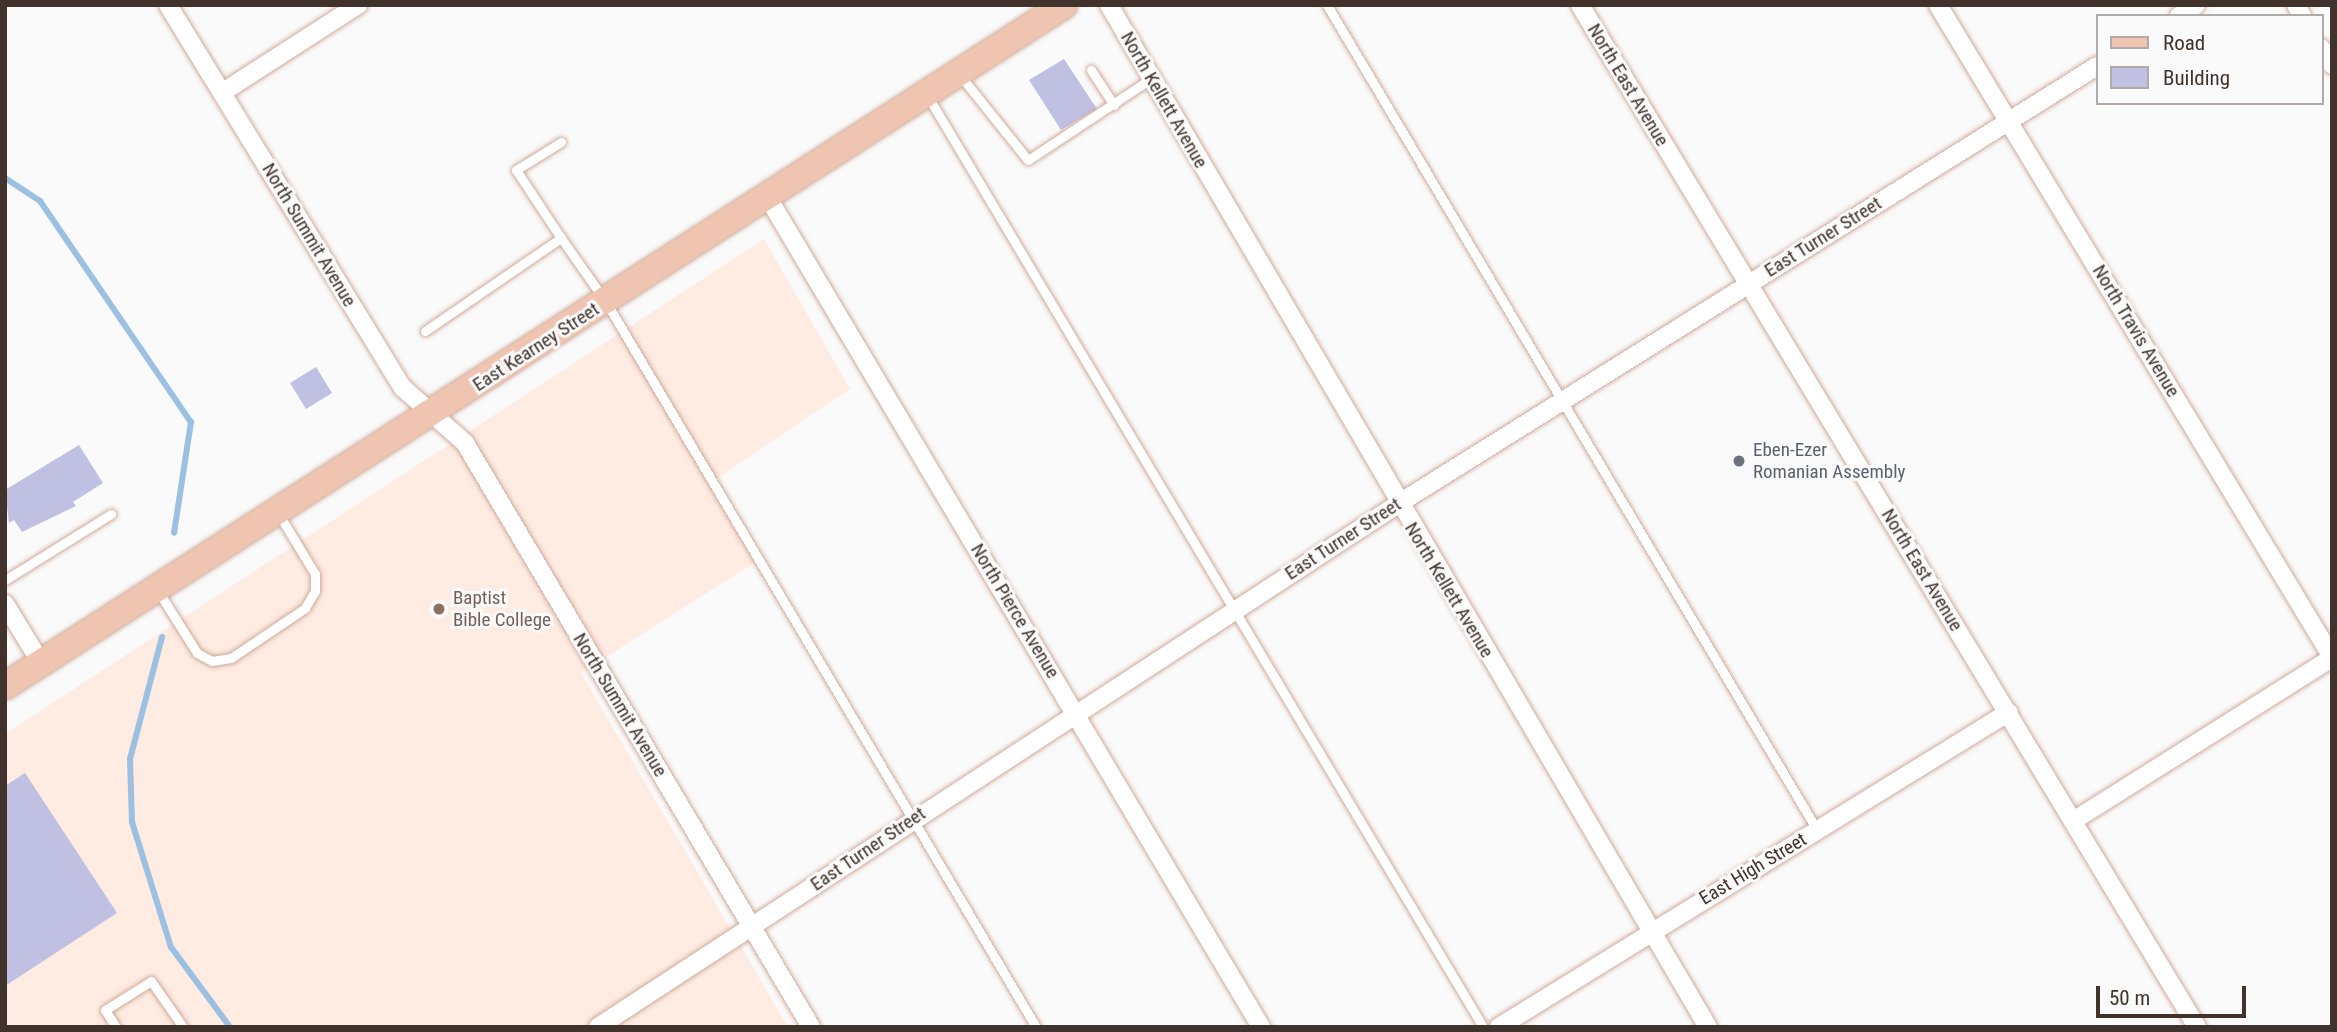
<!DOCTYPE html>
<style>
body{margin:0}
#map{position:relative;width:2337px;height:1032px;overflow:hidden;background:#fafafa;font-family:"Roboto Condensed",sans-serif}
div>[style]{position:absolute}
.built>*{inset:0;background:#feebe2}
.stream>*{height:6px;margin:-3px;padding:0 3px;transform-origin:3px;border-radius:3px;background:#9cc0e1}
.building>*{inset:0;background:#c0c0e3}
.roads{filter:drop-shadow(0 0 2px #cfab99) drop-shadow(0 0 2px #cfab99)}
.lane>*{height:9px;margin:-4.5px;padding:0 4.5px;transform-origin:4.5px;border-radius:4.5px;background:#fff}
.street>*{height:18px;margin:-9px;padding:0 9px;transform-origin:9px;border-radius:9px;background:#fff}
.primary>*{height:26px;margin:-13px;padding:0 13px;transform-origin:13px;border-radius:13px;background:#efc5b1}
.dots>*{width:19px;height:19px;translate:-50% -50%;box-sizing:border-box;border:4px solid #fafafa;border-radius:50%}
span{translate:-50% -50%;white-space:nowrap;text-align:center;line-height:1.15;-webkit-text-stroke:6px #fafafa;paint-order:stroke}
.street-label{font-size:19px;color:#41332c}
.worship-label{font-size:19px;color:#5b616d}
.left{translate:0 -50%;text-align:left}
.education-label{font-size:19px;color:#785e54}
.frame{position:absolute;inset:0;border:7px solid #41332c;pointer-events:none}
.legend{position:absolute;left:2096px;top:14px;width:228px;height:91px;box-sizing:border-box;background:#fafafa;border:2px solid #b0aaa8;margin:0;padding:9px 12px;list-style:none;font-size:21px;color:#41332c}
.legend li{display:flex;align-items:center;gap:14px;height:35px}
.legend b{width:35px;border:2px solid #b0aaa8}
.scale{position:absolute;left:2096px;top:986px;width:150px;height:32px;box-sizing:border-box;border:4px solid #41332c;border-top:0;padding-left:9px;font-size:21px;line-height:24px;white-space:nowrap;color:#41332c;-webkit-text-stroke:5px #fafafa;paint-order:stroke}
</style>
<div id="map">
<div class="built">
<div style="clip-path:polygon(764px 239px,850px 389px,710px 483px,757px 561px,581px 673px,788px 1027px,5px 1027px,5px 734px)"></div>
</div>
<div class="stream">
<div style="left:5px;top:178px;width:42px;rotate:33.3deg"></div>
<div style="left:40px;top:201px;width:268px;rotate:55.7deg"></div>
<div style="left:191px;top:422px;width:112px;rotate:98.7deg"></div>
<div style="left:162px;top:637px;width:126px;rotate:104.7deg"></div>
<div style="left:130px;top:759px;width:63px;rotate:88.2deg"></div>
<div style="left:132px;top:822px;width:131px;rotate:72.7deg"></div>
<div style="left:171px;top:947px;width:99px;rotate:53.6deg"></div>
</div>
<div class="building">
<div style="clip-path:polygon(1064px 59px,1097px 109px,1061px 130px,1029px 80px)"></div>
<div style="clip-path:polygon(316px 367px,332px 393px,306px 409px,290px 383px)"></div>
<div style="clip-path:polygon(79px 445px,103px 483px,73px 502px,76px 506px,22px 532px,14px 520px,9px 523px,5px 490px)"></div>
<div style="clip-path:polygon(25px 773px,117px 913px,5px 986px,5px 786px)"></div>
</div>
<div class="roads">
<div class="lane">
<div style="left:1327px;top:5px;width:960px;rotate:59.29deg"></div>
<div style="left:1091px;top:70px;width:42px;rotate:56.7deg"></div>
<div style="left:959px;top:74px;width:110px;rotate:51.3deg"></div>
<div style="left:1028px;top:160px;width:149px;rotate:-33.5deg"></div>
<div style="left:927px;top:95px;width:1085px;rotate:59.18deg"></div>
<div style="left:561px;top:142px;width:53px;rotate:148.1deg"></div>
<div style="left:516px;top:170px;width:82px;rotate:56.5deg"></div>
<div style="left:425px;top:331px;width:165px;rotate:-34.4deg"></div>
<div style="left:561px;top:238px;width:78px;rotate:54.9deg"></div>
<div style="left:606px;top:302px;width:843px;rotate:59.33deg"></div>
<div style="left:5px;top:580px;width:125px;rotate:-31.9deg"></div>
<div style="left:158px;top:591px;width:73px;rotate:57.8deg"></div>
<div style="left:197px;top:653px;width:17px;rotate:28deg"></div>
<div style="left:212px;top:661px;width:19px;rotate:-9deg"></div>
<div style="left:231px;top:658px;width:89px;rotate:-34deg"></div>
<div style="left:305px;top:608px;width:20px;rotate:-60deg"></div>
<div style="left:315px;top:591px;width:17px;rotate:-90deg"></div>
<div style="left:315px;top:574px;width:71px;rotate:-121.2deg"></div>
<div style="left:116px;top:1027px;width:20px;rotate:-123deg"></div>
<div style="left:105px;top:1010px;width:54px;rotate:-32.2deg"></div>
<div style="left:151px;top:981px;width:56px;rotate:55.2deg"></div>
</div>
<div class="street">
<div style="left:168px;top:5px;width:449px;rotate:58.5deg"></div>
<div style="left:403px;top:388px;width:83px;rotate:41.6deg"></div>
<div style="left:465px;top:443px;width:679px;rotate:59.35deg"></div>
<div style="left:1109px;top:5px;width:1185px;rotate:59.63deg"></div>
<div style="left:1580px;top:5px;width:1194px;rotate:58.88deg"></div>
<div style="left:1938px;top:5px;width:762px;rotate:58.86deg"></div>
<div style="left:2296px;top:5px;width:13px;rotate:61deg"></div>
<div style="left:2179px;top:16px;width:20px;rotate:-33deg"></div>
<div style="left:2321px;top:48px;width:20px;rotate:57deg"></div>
<div style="left:223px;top:92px;width:161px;rotate:-32.8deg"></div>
<div style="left:767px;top:196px;width:967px;rotate:59.27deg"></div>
<div style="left:5px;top:604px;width:69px;rotate:58.6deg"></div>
<div style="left:2073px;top:821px;width:306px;rotate:-32.2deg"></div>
<div style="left:598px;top:1027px;width:956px;rotate:-33.17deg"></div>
<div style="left:1398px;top:504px;width:825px;rotate:-32.07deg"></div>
<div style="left:1499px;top:1027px;width:599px;rotate:-31.7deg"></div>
</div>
<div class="primary">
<div style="left:5px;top:686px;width:1259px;rotate:-32.74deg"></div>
</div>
</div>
<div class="dots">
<div style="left:1739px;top:461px;background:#6b7280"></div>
<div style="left:439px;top:609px;background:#8d6e63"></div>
</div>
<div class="street-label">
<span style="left:1628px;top:85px;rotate:59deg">North East Avenue</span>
<span style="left:1164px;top:100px;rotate:60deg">North Kellett Avenue</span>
<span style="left:309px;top:235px;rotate:59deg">North Summit Avenue</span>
<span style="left:1823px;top:237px;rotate:-32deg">East Turner Street</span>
<span style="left:2136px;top:331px;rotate:59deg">North Travis Avenue</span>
<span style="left:536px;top:347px;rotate:-33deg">East Kearney Street</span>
<span style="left:1343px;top:539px;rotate:-33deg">East Turner Street</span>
<span style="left:1922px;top:570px;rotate:59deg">North East Avenue</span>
<span style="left:1449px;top:590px;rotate:59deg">North Kellett Avenue</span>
<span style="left:1015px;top:611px;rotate:59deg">North Pierce Avenue</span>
<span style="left:620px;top:705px;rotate:59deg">North Summit Avenue</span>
<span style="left:868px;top:849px;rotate:-34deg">East Turner Street</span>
<span style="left:1753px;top:869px;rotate:-31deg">East High Street</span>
</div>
<div class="worship-label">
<span class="left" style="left:1753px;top:461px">Eben-Ezer<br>Romanian Assembly</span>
</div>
<div class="education-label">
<span class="left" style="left:453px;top:609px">Baptist<br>Bible College</span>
</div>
<div class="frame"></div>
<ul class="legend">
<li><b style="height:9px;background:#efc5b1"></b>Road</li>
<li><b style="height:19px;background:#c0c0e3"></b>Building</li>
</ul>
<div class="scale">50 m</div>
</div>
